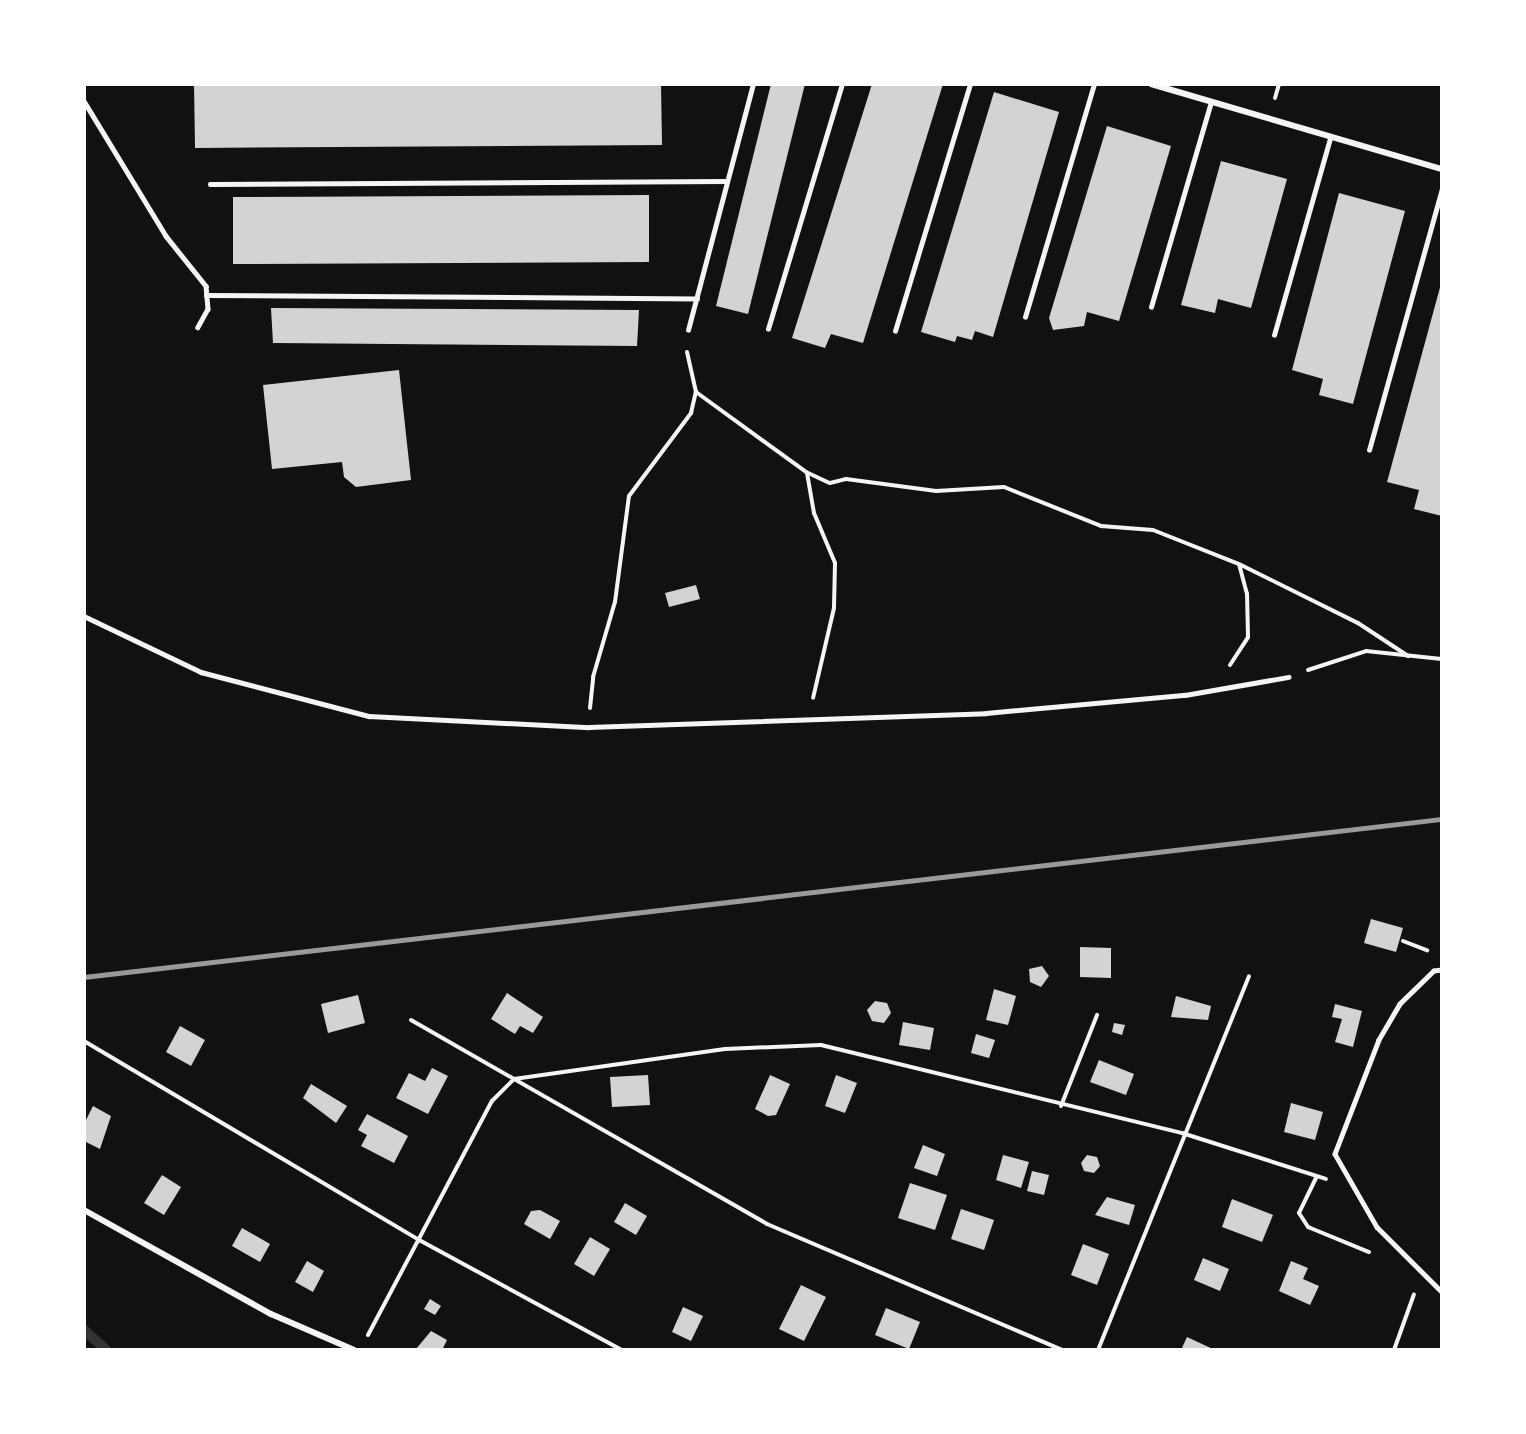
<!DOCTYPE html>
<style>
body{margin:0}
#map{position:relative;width:1526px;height:1434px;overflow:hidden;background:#111;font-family:"PT Sans Narrow",sans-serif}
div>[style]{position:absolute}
.stream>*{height:10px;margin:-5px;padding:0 5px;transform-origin:5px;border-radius:5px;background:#333}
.building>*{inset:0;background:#d3d3d3}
.path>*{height:4px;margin:-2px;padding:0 2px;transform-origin:2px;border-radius:2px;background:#f5f5f5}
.service>*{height:4.5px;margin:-2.25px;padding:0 2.25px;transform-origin:2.25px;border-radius:2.25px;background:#f5f5f5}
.minor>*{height:6px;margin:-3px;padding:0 3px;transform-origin:3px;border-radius:3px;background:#f5f5f5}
.rail>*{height:4.5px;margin:-2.25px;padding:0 2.25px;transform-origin:2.25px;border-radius:2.25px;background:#9a9a9a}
span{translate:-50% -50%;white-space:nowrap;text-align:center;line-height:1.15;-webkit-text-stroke:5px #fff;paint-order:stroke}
.frame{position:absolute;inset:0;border:86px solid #fff;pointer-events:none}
</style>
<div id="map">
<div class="stream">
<div style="left:84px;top:1330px;width:30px;rotate:42deg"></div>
</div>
<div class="building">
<div style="clip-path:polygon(194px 84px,661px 84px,662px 145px,195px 148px)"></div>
<div style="clip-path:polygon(771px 84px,805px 84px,748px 314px,716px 306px)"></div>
<div style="clip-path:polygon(872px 84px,943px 84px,863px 343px,831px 334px,825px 348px,792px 338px)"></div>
<div style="clip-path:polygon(994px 92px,1059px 112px,993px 337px,975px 331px,972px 340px,957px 336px,955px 342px,921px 332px)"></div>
<div style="clip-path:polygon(1107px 126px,1171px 146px,1119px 321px,1087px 312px,1084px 326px,1053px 330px,1049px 318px)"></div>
<div style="clip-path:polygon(1221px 161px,1287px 179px,1251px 308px,1218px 299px,1215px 313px,1181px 305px)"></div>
<div style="clip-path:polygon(1339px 193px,1405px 211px,1353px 404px,1319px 395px,1323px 379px,1292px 370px)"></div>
<div style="clip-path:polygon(649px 195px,649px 262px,233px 264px,233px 197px)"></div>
<div style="clip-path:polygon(1442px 280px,1442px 516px,1414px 509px,1419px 490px,1387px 482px)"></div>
<div style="clip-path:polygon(271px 308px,639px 310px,637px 346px,273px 343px)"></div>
<div style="clip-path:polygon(399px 370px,411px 480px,356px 487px,344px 477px,342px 462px,272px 469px,263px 385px)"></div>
<div style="clip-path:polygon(696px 585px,700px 599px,669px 607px,665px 593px)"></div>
<div style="clip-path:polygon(1371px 919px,1403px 928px,1396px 952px,1364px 943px)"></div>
<div style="clip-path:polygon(1080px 947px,1111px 948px,1111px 978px,1080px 977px)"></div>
<div style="clip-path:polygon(1042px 966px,1049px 976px,1041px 987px,1030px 982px,1029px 969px)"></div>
<div style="clip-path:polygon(994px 989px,1016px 996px,1008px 1025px,986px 1020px)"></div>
<div style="clip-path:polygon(507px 993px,543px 1017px,533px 1033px,520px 1026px,515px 1034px,491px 1019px)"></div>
<div style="clip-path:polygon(358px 995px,365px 1023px,328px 1033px,321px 1004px)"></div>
<div style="clip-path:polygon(1176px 996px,1211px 1006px,1208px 1020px,1171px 1017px)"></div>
<div style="clip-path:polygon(875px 1001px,887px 1003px,891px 1013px,884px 1023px,872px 1021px,867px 1010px)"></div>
<div style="clip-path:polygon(1335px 1004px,1362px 1011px,1353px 1047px,1335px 1042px,1342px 1019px,1332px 1017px)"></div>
<div style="clip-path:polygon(903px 1022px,934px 1028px,930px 1050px,899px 1045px)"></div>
<div style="clip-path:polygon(1114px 1023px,1125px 1025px,1122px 1035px,1112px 1032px)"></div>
<div style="clip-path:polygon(180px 1026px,205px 1040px,191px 1066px,166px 1052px)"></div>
<div style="clip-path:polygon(976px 1034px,995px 1040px,989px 1058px,971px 1053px)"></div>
<div style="clip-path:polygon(1099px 1060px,1134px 1074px,1126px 1095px,1090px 1082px)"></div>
<div style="clip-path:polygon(432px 1068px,448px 1076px,428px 1114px,396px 1098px,409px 1073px,425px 1081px)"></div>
<div style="clip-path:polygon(648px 1075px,650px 1105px,612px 1107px,610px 1077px)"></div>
<div style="clip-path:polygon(770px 1075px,790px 1084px,776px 1115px,768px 1116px,755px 1109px)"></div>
<div style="clip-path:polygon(836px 1075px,857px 1083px,845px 1113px,825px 1106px)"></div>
<div style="clip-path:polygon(311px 1084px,347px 1106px,336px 1123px,303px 1098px)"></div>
<div style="clip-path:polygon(1291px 1103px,1323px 1112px,1315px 1140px,1284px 1132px)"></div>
<div style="clip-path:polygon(93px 1106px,111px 1116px,100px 1149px,84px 1141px,84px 1124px)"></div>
<div style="clip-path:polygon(367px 1114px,408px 1136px,394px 1163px,361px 1146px,367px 1135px,358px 1130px)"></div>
<div style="clip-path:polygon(923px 1145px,945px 1154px,937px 1176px,914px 1168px)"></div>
<div style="clip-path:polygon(1003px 1155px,1029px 1162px,1021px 1188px,996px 1180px)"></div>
<div style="clip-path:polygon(1087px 1155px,1097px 1157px,1100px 1166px,1094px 1173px,1084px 1171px,1081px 1163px)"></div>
<div style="clip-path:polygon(1032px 1171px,1049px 1175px,1044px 1195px,1027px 1191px)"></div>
<div style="clip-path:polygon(162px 1175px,181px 1187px,164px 1215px,144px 1203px)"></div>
<div style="clip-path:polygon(910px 1183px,947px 1195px,935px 1230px,898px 1218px)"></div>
<div style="clip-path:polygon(1107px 1197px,1135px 1205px,1129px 1225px,1095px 1215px)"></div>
<div style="clip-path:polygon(1232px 1199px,1273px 1215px,1262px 1242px,1222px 1227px)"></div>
<div style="clip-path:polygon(625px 1203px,647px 1216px,636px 1235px,614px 1222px)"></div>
<div style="clip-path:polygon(961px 1209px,994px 1220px,984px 1250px,951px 1239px)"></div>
<div style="clip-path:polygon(540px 1210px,560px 1221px,550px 1239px,524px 1224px,531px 1211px)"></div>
<div style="clip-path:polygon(242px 1228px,270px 1244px,260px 1262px,232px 1246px)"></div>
<div style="clip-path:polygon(590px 1237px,610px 1249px,594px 1276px,574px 1264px)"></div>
<div style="clip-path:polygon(1083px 1244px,1109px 1254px,1097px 1285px,1071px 1275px)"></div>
<div style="clip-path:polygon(1203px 1258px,1229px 1269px,1220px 1291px,1194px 1280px)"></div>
<div style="clip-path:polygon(307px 1261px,324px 1271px,313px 1292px,295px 1282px)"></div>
<div style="clip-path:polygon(1291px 1261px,1308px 1268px,1303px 1279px,1319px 1286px,1310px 1305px,1279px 1291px)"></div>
<div style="clip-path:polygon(801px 1285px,826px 1297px,804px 1341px,779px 1329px)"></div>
<div style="clip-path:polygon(430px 1299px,441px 1306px,435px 1315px,424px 1309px)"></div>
<div style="clip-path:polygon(683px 1307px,703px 1316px,691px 1341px,672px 1332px)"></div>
<div style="clip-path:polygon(886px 1308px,920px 1322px,909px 1349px,875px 1335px)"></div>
<div style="clip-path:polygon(431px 1331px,447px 1340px,442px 1350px,416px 1349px)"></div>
<div style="clip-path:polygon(1187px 1337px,1215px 1350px,1181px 1350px)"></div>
</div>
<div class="path">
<div style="left:1275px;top:98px;width:15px;rotate:-74deg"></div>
<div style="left:687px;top:352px;width:41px;rotate:77.3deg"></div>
<div style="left:696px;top:392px;width:136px;rotate:36deg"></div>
<div style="left:806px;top:472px;width:26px;rotate:25deg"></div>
<div style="left:830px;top:483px;width:16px;rotate:-14deg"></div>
<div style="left:846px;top:479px;width:91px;rotate:7.6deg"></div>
<div style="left:936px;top:491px;width:68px;rotate:-3.4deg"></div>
<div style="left:1004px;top:487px;width:105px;rotate:21.9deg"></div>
<div style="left:1101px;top:526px;width:52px;rotate:4.4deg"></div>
<div style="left:1153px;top:530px;width:92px;rotate:21.6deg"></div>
<div style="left:1239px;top:564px;width:133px;rotate:26.4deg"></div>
<div style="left:1358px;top:623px;width:60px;rotate:33.4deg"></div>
<div style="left:807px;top:473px;width:41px;rotate:80.1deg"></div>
<div style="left:814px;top:513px;width:54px;rotate:67.2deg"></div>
<div style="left:835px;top:563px;width:45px;rotate:91.3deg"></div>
<div style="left:834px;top:608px;width:92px;rotate:103.1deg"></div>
<div style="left:1230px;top:665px;width:33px;rotate:-57deg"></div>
<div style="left:1248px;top:637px;width:43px;rotate:-91.3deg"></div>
<div style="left:1247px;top:594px;width:30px;rotate:-105deg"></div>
<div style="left:1308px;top:670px;width:61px;rotate:-18.1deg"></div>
<div style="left:1366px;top:651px;width:76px;rotate:6deg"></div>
<div style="left:590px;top:708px;width:31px;rotate:-84deg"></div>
<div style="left:593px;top:677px;width:78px;rotate:-73.7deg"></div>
<div style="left:615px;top:602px;width:107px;rotate:-82.5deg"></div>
<div style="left:629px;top:496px;width:104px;rotate:-53.2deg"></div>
<div style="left:691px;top:413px;width:22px;rotate:-77deg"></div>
<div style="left:1403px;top:941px;width:26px;rotate:21deg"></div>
<div style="left:411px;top:1020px;width:410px;rotate:29.8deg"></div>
<div style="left:767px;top:1224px;width:322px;rotate:23.1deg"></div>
<div style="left:84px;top:1041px;width:392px;rotate:30.7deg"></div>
<div style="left:421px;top:1241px;width:229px;rotate:28.5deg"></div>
<div style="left:514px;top:1079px;width:213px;rotate:-8.1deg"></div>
<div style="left:725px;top:1049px;width:96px;rotate:-2.4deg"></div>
<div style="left:821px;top:1045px;width:372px;rotate:13.7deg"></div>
<div style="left:1182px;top:1133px;width:151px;rotate:17.7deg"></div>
<div style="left:1061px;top:1106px;width:98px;rotate:-68.4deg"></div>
<div style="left:1316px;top:1178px;width:39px;rotate:116deg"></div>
<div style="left:1299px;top:1213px;width:17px;rotate:57deg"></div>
<div style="left:1308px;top:1227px;width:66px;rotate:22.3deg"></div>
<div style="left:368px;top:1335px;width:265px;rotate:-62.1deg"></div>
<div style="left:492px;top:1101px;width:31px;rotate:-45deg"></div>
<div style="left:1098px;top:1350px;width:403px;rotate:-68deg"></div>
<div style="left:1394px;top:1350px;width:59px;rotate:-70.3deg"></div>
</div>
<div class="service">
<div style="left:84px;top:101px;width:158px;rotate:58.7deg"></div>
<div style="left:166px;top:236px;width:64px;rotate:51.3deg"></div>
<div style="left:206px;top:286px;width:23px;rotate:85deg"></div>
<div style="left:208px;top:309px;width:21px;rotate:119deg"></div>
<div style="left:210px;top:184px;width:517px;rotate:-0.33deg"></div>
<div style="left:206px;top:295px;width:491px;rotate:0.4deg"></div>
<div style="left:1151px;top:307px;width:214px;rotate:-73.7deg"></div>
<div style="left:1025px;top:317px;width:243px;rotate:-73.5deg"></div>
<div style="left:768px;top:329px;width:256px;rotate:-73.2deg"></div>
<div style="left:688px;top:330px;width:254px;rotate:-75.2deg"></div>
<div style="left:895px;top:331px;width:258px;rotate:-73.1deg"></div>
<div style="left:1274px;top:335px;width:204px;rotate:-74.1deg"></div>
<div style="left:1369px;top:450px;width:271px;rotate:-74.4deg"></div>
<div style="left:84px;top:616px;width:130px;rotate:25.6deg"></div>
<div style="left:201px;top:672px;width:174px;rotate:14.7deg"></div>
<div style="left:369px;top:716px;width:220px;rotate:2.9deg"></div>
<div style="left:589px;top:727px;width:397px;rotate:-2deg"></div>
<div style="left:986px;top:713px;width:200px;rotate:-5.2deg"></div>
<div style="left:1185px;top:695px;width:105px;rotate:-9.9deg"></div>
<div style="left:1442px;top:970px;width:8px;rotate:173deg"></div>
<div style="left:1434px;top:971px;width:47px;rotate:135.9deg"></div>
<div style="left:1400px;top:1004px;width:42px;rotate:120.3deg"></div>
<div style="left:1379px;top:1040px;width:122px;rotate:111.1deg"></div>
<div style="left:1335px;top:1154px;width:84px;rotate:60.1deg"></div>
<div style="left:1377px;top:1227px;width:92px;rotate:45deg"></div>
</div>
<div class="minor">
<div style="left:1151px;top:84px;width:303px;rotate:16.3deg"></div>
<div style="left:84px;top:1210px;width:214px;rotate:29.1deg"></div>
<div style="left:271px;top:1314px;width:90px;rotate:23.4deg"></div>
</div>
<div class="rail">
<div style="left:84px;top:977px;width:1367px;rotate:-6.64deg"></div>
</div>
<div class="frame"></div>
</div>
